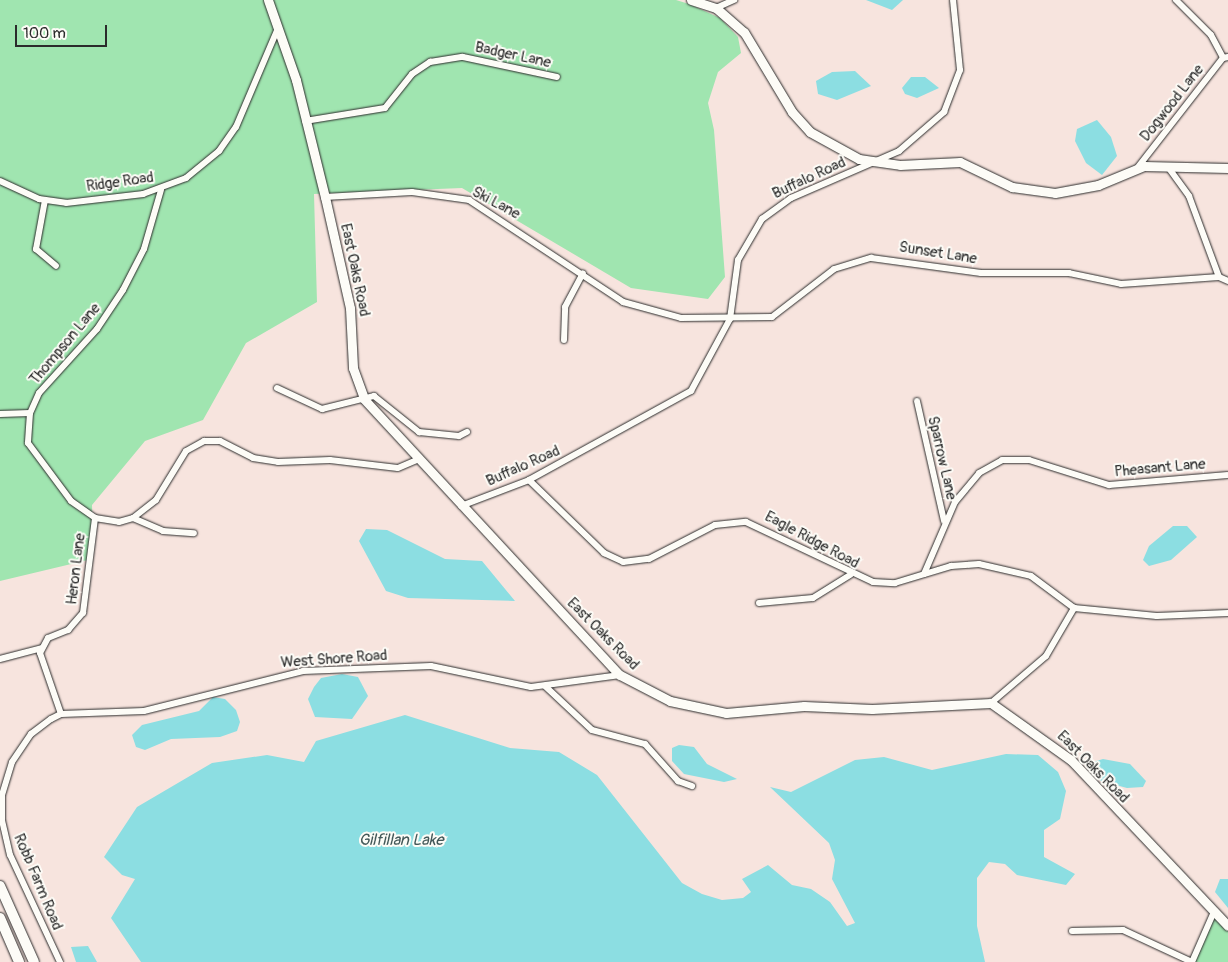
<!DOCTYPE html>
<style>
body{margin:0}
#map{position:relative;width:1228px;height:962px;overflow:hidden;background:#f7e4de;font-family:Pangolin,sans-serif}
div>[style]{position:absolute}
.green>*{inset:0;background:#a0e5b0}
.water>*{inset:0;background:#8cdee2}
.roads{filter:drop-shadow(0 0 1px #2b2b2b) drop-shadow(0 0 1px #2b2b2b)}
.street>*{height:6px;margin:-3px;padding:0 3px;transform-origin:3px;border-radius:3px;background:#fdfcf7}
.secondary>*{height:9px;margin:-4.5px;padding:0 4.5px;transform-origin:4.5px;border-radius:4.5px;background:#fdfcf7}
.primary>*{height:10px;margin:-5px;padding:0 5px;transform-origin:5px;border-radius:5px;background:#fdfcf7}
span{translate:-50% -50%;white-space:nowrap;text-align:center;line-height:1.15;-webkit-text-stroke:4px #fdfcf7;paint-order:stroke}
.street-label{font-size:15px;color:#2b2b2b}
.water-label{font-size:16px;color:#435859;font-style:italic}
.scale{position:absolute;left:15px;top:25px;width:92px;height:22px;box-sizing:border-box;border:2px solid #2b2b2b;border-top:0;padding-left:6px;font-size:15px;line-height:18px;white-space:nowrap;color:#2b2b2b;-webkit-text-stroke:4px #fdfcf7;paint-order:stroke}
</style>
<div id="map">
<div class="green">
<div style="clip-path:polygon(0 0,676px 0,689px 4px,720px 18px,738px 37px,741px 53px,718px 72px,708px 103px,714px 130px,725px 277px,708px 299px,631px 288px,462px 188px,314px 194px,317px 302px,246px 343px,203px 420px,145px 441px,92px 505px,93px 540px,88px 560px,0 581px)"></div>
<div style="clip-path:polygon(1213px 914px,1228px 926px,1228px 962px,1192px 962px)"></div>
</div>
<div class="water">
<div style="clip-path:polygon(866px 0,903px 0,892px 10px)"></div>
<div style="clip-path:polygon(855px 71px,871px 86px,837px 100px,818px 94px,816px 81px,832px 72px)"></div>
<div style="clip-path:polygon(911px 77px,925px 77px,939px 88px,917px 98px,905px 94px,902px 88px)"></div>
<div style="clip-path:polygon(1097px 120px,1111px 137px,1117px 156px,1102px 175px,1086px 163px,1075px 141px,1077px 129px)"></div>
<div style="clip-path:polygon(1173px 526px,1187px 526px,1197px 537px,1171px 560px,1149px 566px,1143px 560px,1149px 546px)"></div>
<div style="clip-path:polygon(366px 529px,387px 530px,445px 559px,482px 561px,515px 601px,408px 598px,386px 591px,359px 541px)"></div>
<div style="clip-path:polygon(342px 674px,358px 677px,368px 696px,352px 719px,315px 717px,308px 699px,314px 687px,321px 678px)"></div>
<div style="clip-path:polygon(213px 697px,225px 699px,236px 710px,240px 722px,237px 731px,220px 737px,171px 739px,145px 750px,136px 747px,132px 735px,142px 725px,199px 711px)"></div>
<div style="clip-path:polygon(405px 715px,510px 748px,559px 752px,597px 775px,682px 883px,702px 894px,722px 900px,743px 898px,751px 892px,742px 879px,768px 865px,792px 885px,811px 889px,830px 902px,847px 926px,855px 923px,832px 879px,835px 860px,829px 843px,770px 787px,791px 792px,855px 760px,884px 757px,932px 770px,1006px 754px,1038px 755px,1058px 772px,1066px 791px,1060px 819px,1044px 830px,1044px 857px,1075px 874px,1066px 885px,1017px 875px,1005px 864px,989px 862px,977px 878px,977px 926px,985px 962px,141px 962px,111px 918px,135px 879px,122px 875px,104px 857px,137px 807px,212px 763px,267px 755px,304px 762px,316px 741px)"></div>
<div style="clip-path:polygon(679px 745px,694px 747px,707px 764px,737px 779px,724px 782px,684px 774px,672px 761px,672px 748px)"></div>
<div style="clip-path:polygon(1103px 759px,1130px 764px,1146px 781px,1143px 787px,1127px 788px,1101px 781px,1091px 771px,1093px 762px)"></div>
<div style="clip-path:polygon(1220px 879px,1228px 879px,1228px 908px,1215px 892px)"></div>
<div style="clip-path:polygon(88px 946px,97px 962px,76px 962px,71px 947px)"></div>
</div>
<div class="roads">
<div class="street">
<div style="left:1176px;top:0;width:49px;rotate:45deg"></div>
<div style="left:1211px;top:35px;width:26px;rotate:62deg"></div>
<div style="left:716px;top:8px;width:20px;rotate:-24deg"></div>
<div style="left:305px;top:121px;width:81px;rotate:-9.2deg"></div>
<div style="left:385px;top:108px;width:43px;rotate:-51.5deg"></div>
<div style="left:412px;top:74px;width:22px;rotate:-34deg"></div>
<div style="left:430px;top:62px;width:33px;rotate:-9deg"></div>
<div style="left:463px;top:57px;width:96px;rotate:12deg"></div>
<div style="left:1138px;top:167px;width:138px;rotate:-52.1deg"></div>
<div style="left:1223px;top:58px;width:5px;rotate:-11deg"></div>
<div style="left:1168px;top:167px;width:36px;rotate:54deg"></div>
<div style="left:1189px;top:196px;width:86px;rotate:69.7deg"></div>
<div style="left:1219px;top:277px;width:10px;rotate:24deg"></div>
<div style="left:0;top:181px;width:43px;rotate:24.8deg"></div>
<div style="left:39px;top:199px;width:27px;rotate:8deg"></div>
<div style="left:66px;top:203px;width:78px;rotate:-6.7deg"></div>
<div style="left:143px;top:194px;width:46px;rotate:-20.4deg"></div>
<div style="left:186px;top:178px;width:43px;rotate:-39.3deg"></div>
<div style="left:219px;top:151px;width:29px;rotate:-55deg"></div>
<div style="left:236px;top:127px;width:108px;rotate:-67deg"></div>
<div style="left:161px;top:190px;width:61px;rotate:106.1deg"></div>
<div style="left:144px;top:249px;width:46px;rotate:117.1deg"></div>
<div style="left:123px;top:290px;width:47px;rotate:123.7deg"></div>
<div style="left:97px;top:329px;width:86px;rotate:132.2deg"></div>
<div style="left:39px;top:393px;width:22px;rotate:114deg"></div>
<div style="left:30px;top:413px;width:30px;rotate:94deg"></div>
<div style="left:28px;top:443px;width:72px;rotate:53.4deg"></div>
<div style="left:71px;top:501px;width:29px;rotate:35deg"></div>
<div style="left:95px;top:518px;width:24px;rotate:9deg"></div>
<div style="left:119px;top:522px;width:15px;rotate:-16deg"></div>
<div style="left:133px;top:518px;width:29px;rotate:-38deg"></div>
<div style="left:156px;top:500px;width:57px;rotate:-58.5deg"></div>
<div style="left:186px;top:451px;width:21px;rotate:-29deg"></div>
<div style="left:204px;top:441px;width:16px"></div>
<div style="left:220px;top:441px;width:37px;rotate:27deg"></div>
<div style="left:253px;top:458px;width:25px;rotate:9deg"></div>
<div style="left:278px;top:462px;width:52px;rotate:-2.2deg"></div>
<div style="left:330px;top:460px;width:68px;rotate:6.7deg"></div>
<div style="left:398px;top:468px;width:21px;rotate:-23deg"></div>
<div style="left:325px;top:197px;width:87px;rotate:-3.3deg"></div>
<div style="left:412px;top:192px;width:58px;rotate:8deg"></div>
<div style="left:469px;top:200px;width:185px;rotate:33.5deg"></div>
<div style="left:623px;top:302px;width:60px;rotate:15.4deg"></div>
<div style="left:681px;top:318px;width:91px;rotate:-0.6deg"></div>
<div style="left:772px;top:317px;width:78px;rotate:-37.7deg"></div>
<div style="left:834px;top:269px;width:39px;rotate:-17deg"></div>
<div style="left:871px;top:258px;width:111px;rotate:7.8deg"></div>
<div style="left:981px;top:273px;width:88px"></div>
<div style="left:1069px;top:273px;width:53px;rotate:11.9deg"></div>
<div style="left:1121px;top:284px;width:98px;rotate:-4.1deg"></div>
<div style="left:45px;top:200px;width:50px;rotate:100.4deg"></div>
<div style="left:36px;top:249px;width:26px;rotate:40deg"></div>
<div style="left:564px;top:340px;width:33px;rotate:-88deg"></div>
<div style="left:565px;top:307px;width:38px;rotate:-62deg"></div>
<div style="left:277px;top:388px;width:50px;rotate:25deg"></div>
<div style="left:322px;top:409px;width:54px;rotate:-14deg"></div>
<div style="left:374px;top:396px;width:58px;rotate:38.7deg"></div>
<div style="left:419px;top:432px;width:40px;rotate:5.7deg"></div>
<div style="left:459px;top:436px;width:9px;rotate:-27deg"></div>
<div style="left:917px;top:401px;width:123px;rotate:77.3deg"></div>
<div style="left:0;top:414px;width:30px;rotate:-2deg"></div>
<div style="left:529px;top:480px;width:105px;rotate:44.2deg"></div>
<div style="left:604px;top:553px;width:21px;rotate:25deg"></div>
<div style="left:623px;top:562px;width:26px;rotate:-7deg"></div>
<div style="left:649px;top:559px;width:74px;rotate:-27.3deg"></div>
<div style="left:715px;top:525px;width:31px;rotate:-6deg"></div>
<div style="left:746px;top:522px;width:140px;rotate:25.3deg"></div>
<div style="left:873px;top:582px;width:22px;rotate:3deg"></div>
<div style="left:895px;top:583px;width:59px;rotate:-16.9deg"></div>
<div style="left:951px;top:566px;width:28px;rotate:-4deg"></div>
<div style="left:979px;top:564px;width:53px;rotate:13deg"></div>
<div style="left:1031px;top:576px;width:54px;rotate:36.7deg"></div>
<div style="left:1074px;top:608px;width:83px;rotate:5.5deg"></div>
<div style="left:1157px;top:616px;width:71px;rotate:-2.4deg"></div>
<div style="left:461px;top:506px;width:73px;rotate:-20.9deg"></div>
<div style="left:529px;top:480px;width:185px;rotate:-28.8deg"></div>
<div style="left:691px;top:391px;width:82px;rotate:-61.6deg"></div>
<div style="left:730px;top:319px;width:60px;rotate:-82.3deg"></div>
<div style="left:738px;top:260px;width:48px;rotate:-59.7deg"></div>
<div style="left:762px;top:219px;width:36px;rotate:-36deg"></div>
<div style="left:791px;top:198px;width:118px;rotate:-23.5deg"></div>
<div style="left:899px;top:151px;width:60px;rotate:-40.9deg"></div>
<div style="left:944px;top:112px;width:45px;rotate:-69.1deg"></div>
<div style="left:960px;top:70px;width:70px;rotate:-95.7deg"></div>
<div style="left:133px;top:518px;width:33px;rotate:23deg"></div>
<div style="left:163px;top:531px;width:31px;rotate:4deg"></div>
<div style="left:924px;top:574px;width:78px;rotate:-66.7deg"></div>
<div style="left:955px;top:502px;width:38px;rotate:-50deg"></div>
<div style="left:979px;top:473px;width:26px;rotate:-29deg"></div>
<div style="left:1002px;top:460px;width:27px"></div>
<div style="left:1029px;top:460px;width:84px;rotate:17.4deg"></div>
<div style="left:1109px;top:485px;width:119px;rotate:-4.8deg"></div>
<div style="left:759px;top:603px;width:54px;rotate:-5.3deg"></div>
<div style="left:813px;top:598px;width:44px;rotate:-31.9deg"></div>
<div style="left:0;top:659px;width:43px;rotate:-14.7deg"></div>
<div style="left:545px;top:686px;width:64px;rotate:43.1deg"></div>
<div style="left:592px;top:730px;width:55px;rotate:14.8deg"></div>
<div style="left:645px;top:744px;width:50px;rotate:48.3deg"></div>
<div style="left:678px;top:781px;width:15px;rotate:20deg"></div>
<div style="left:991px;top:703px;width:72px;rotate:-40.5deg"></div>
<div style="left:1046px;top:656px;width:56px;rotate:-59.7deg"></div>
<div style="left:61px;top:714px;width:65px;rotate:-109deg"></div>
<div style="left:40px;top:653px;width:17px;rotate:-62deg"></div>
<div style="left:48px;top:638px;width:22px;rotate:-22deg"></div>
<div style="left:68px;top:630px;width:23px;rotate:-49deg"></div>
<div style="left:83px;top:613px;width:96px;rotate:-82.8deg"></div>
<div style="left:1072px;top:931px;width:51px;rotate:-1.1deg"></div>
<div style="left:1123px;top:930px;width:76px;rotate:24.9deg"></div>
<div style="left:60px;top:962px;width:118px;rotate:-115deg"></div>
<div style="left:10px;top:855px;width:35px;rotate:-103deg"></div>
<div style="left:2px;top:821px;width:26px;rotate:-90deg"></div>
<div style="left:2px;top:795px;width:34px;rotate:-73deg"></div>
<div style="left:12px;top:762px;width:34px;rotate:-56deg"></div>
<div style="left:31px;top:734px;width:25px;rotate:-37deg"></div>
<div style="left:51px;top:719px;width:11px;rotate:-27deg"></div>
<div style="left:61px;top:714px;width:83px;rotate:-2.1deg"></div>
<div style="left:144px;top:711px;width:164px;rotate:-14.1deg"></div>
<div style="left:303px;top:671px;width:128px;rotate:-2.2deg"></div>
<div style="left:431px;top:666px;width:102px;rotate:11.9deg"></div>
<div style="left:531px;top:687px;width:90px;rotate:-7.7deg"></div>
<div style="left:1192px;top:962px;width:52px;rotate:-66.4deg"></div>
</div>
<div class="secondary">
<div style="left:268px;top:0;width:85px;rotate:70.7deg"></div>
<div style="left:296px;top:80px;width:121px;rotate:76.1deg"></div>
<div style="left:325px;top:197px;width:114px;rotate:77.3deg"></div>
<div style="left:350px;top:308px;width:60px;rotate:87.1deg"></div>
<div style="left:353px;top:368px;width:33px;rotate:70deg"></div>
<div style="left:364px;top:399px;width:376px;rotate:47.2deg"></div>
<div style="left:620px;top:675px;width:56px;rotate:27.5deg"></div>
<div style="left:670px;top:701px;width:57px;rotate:12.1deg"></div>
<div style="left:726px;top:713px;width:78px;rotate:-5.1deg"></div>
<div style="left:804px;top:706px;width:68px;rotate:2.5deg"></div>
<div style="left:872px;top:709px;width:119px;rotate:-2.9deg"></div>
<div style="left:991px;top:703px;width:98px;rotate:35.5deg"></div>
<div style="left:1071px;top:760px;width:228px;rotate:46.6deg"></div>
<div style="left:691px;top:0;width:26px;rotate:18deg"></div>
<div style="left:716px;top:8px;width:37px;rotate:41deg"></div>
<div style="left:744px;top:32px;width:93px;rotate:59deg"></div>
<div style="left:792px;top:112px;width:27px;rotate:48deg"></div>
<div style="left:810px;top:132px;width:56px;rotate:28.9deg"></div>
<div style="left:859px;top:159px;width:41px;rotate:8.3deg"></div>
<div style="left:900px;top:165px;width:60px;rotate:-2.9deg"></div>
<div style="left:960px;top:162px;width:58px;rotate:25.7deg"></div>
<div style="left:1012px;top:187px;width:43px;rotate:7.9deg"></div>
<div style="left:1055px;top:193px;width:44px;rotate:-10.5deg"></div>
<div style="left:1098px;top:185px;width:50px;rotate:-22.4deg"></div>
<div style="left:1144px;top:166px;width:84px;rotate:1.4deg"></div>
</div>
<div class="primary">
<div style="left:0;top:886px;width:83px;rotate:65.9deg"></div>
<div style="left:0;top:918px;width:48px;rotate:66.6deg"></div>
</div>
</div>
<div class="street-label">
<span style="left:513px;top:55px;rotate:12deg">Badger Lane</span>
<span style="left:1172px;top:103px;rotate:-52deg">Dogwood Lane</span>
<span style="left:809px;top:178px;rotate:-25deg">Buffalo Road</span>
<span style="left:120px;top:182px;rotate:-8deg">Ridge Road</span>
<span style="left:496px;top:203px;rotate:28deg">Ski Lane</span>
<span style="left:938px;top:253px;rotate:9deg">Sunset Lane</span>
<span style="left:355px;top:270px;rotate:78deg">East Oaks Road</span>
<span style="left:65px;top:344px;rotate:-50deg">Thompson Lane</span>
<span style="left:942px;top:458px;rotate:77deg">Sparrow Lane</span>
<span style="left:523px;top:466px;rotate:-24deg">Buffalo Road</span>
<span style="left:1160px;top:468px;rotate:-5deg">Pheasant Lane</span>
<span style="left:812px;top:540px;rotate:28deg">Eagle Ridge Road</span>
<span style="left:76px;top:569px;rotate:-83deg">Heron Lane</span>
<span style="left:603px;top:634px;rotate:45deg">East Oaks Road</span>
<span style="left:334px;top:659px;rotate:-4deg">West Shore Road</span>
<span style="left:1093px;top:767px;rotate:45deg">East Oaks Road</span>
<span style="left:38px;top:882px;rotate:67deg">Robb Farm Road</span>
</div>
<div class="water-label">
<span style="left:401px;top:840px">Gilfillan Lake</span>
</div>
<div class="scale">100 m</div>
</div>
